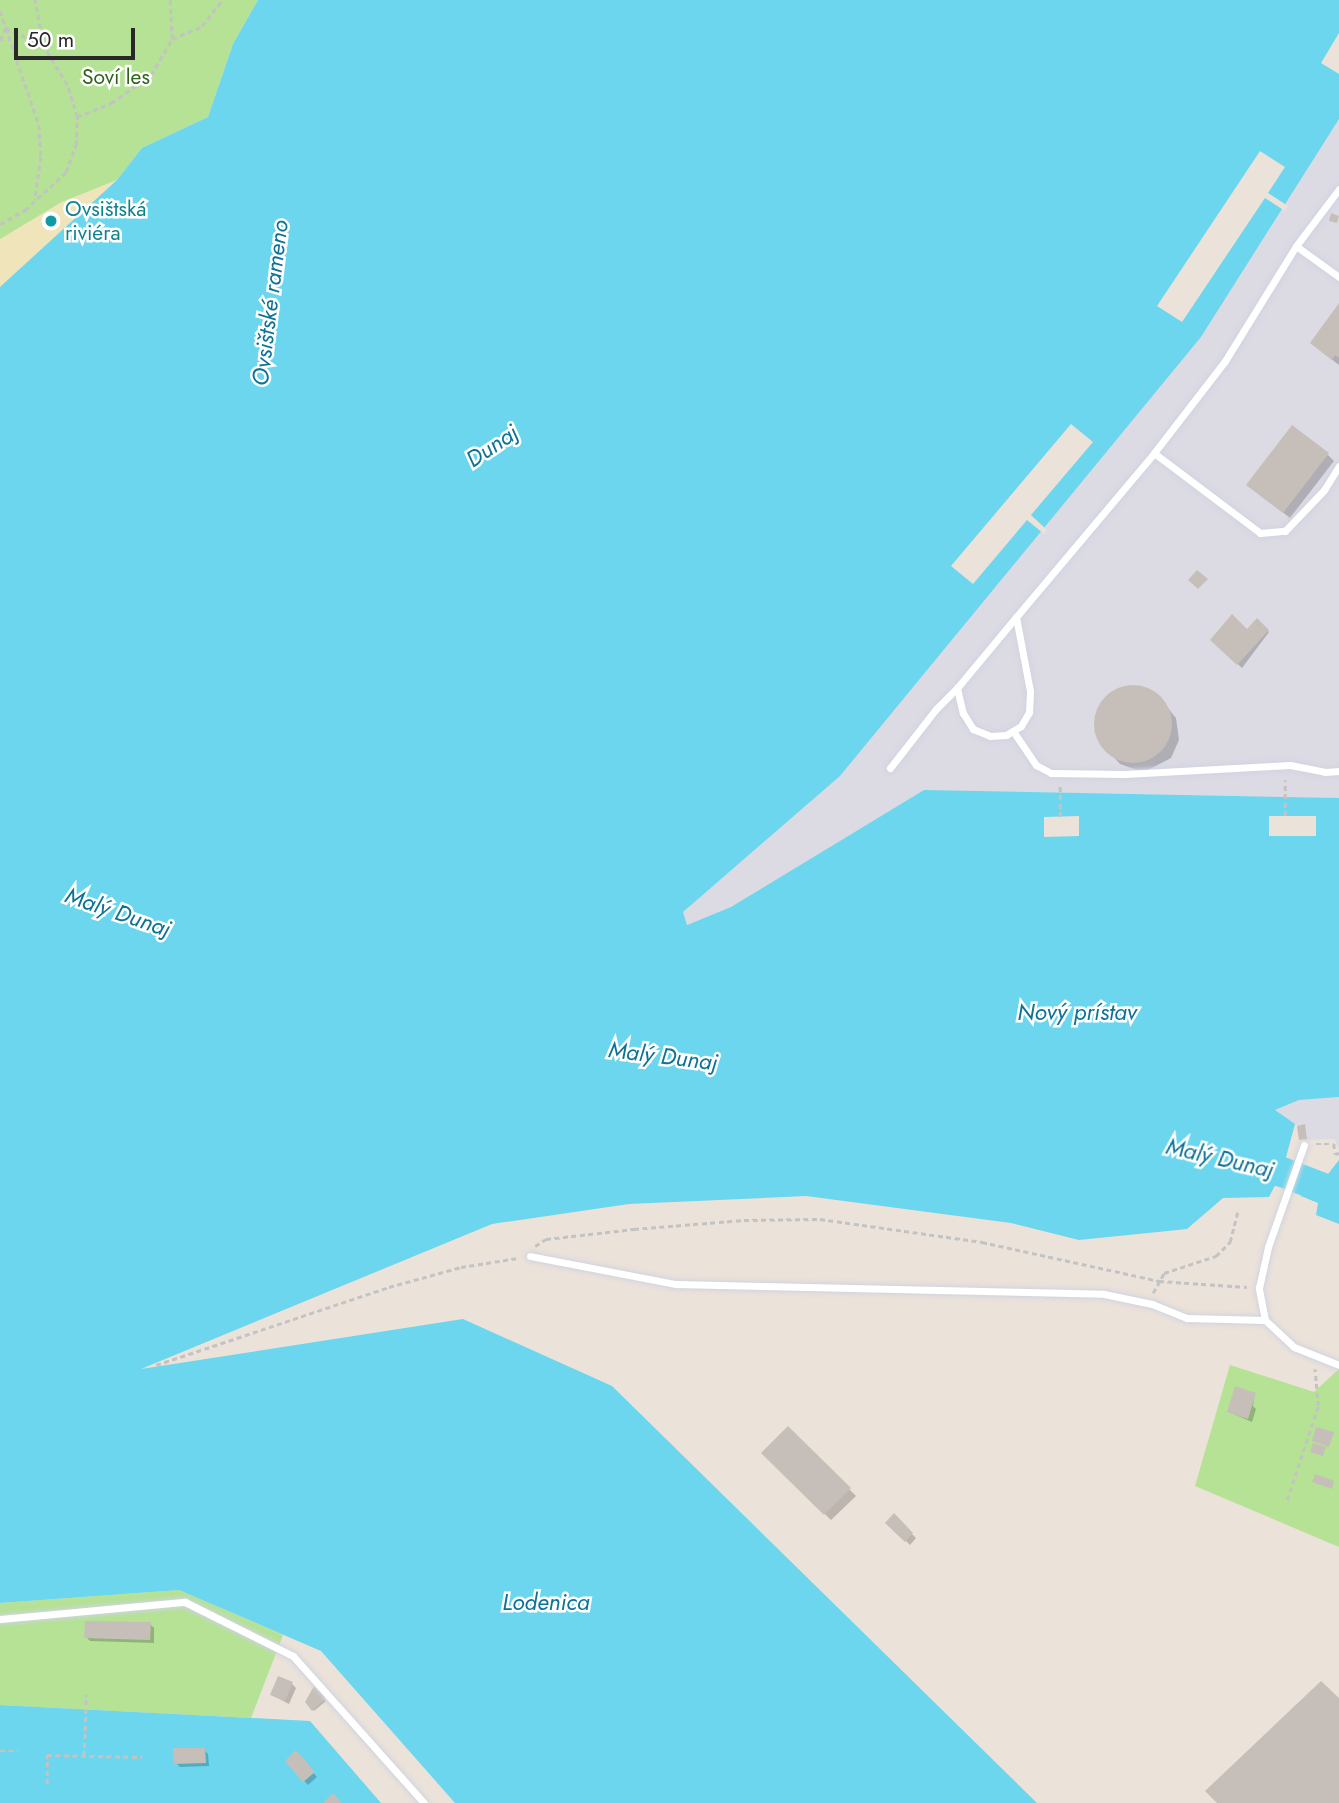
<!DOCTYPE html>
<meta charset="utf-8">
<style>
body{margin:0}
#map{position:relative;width:1339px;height:1803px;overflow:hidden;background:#ebe2d9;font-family:Jost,sans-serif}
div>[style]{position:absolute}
.industrial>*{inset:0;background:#dcdae3}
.green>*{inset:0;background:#b5e295}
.sand>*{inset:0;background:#f0e4bb}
.water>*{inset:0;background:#6bd6ed}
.pier>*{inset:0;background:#ebe2d9}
.shadow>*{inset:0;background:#0003}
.river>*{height:30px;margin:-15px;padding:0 15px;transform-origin:15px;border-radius:15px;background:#6bd6ed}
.building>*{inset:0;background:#c6bfb9}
.round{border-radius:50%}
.path>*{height:2.5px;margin-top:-1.25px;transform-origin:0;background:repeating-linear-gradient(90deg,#c3c3c3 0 5px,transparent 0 8.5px)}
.roads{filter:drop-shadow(0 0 2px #cfd4e1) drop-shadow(0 0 2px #cfd4e1)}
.lane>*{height:7px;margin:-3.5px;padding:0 3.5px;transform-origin:3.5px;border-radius:3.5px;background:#fff}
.dots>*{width:19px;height:19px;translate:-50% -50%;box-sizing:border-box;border:4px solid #fff;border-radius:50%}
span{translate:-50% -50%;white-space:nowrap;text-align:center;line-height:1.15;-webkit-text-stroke:5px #fff;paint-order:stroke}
.park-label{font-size:21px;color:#2f6319}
.culture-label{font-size:21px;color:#0d838f}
.left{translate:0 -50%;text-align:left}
.water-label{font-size:23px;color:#0d7296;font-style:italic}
.scale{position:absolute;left:14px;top:28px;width:121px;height:32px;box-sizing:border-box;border:4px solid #282828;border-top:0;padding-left:9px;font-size:21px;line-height:24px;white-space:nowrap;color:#282828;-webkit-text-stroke:5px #fff;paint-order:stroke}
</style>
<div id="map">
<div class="industrial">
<div style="clip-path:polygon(1339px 119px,1339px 798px,924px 790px,731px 907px,686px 925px,683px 912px,840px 776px,1201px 337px)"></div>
<div style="clip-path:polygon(1339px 1097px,1339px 1150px,1335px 1139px,1299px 1140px,1297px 1126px,1274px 1111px,1299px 1100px)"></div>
</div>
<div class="green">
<div style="clip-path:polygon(0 0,258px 0,233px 44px,208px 117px,142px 148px,117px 180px,60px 203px,0 265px)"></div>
<div style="clip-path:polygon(1230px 1365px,1314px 1392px,1339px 1369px,1339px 1547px,1195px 1486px)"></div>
<div style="clip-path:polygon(179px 1590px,283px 1635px,251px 1718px,0 1705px,0 1603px)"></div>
</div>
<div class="sand">
<div style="clip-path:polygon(117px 180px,0 287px,0 239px,60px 203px)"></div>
</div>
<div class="water">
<div style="clip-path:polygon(258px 0,1339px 0,1339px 119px,1201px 337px,840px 776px,683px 912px,687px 925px,731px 907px,924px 790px,1339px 798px,1339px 1097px,1299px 1100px,1275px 1110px,1295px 1124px,1282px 1172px,1269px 1197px,1223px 1198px,1187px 1229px,1079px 1240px,1011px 1223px,806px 1196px,629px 1204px,492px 1224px,141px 1369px,463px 1319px,612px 1386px,1037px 1803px,455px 1803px,321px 1651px,179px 1590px,0 1603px,0 287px,117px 180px,142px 148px,208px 117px,233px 44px)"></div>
<div style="clip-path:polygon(1339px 1160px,1339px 1224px,1316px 1215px,1318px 1203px,1301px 1196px,1311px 1171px,1328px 1174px)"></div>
<div style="clip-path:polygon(0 1705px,310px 1721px,381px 1803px,0 1803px)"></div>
</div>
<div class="pier">
<div style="clip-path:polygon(1339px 33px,1339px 74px,1321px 63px)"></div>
<div style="clip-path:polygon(1260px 151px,1285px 167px,1268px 193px,1288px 206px,1285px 211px,1265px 198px,1182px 322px,1157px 306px)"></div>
<div style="clip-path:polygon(1071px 424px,1093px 442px,1031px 515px,1047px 530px,1044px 534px,1027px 520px,973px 584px,951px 566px)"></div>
<div style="clip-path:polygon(1079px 816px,1079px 836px,1044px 837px,1044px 817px)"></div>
<div style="clip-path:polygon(1269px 816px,1316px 816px,1316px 836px,1269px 836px)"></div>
</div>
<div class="shadow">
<div style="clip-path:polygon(1339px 306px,1339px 365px,1318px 349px)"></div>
<div style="clip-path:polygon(1328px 455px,1334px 461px,1290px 518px,1252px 488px)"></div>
<div style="clip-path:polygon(1257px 621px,1269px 632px,1242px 668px,1212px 640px,1248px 631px)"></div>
<div style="clip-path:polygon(1134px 687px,1158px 696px,1176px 718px,1179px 740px,1171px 758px,1148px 770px,1137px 770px,1120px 764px,1101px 743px,1096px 726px,1098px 710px,1113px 692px)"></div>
<div style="clip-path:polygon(1255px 1394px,1253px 1406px,1256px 1409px,1252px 1422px,1229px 1412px)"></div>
<div style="clip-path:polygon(788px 1429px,856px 1496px,831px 1520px,763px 1453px)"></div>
<div style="clip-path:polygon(894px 1516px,916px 1538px,910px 1545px,888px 1523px)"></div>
<div style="clip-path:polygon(150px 1624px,154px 1628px,154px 1643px,90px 1641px,86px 1637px)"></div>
<div style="clip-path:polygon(292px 1684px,296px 1688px,289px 1704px,272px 1695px)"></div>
<div style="clip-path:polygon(315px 1689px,326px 1701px,314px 1711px,308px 1702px)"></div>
<div style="clip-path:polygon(204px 1750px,208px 1754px,209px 1766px,180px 1767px,176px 1763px)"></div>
<div style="clip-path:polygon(296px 1753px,317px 1777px,308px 1785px,287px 1761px)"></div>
</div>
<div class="river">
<div style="left:1243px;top:1163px;width:40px;rotate:13deg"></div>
<div style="left:1282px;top:1172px;width:61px;rotate:21.1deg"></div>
</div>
<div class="building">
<div style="clip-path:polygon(1331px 213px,1339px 216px,1337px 223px,1329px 221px)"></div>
<div style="clip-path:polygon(1339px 303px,1339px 358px,1335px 355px,1332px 360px,1310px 343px)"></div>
<div style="clip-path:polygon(1292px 425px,1329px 453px,1283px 513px,1246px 485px)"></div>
<div style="clip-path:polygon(1197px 570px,1208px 579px,1198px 589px,1188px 580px)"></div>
<div style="clip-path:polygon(1232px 614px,1247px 629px,1257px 618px,1269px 630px,1237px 665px,1210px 640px)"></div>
<div class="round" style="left:1094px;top:685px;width:78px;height:78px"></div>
<div style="clip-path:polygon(1305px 1124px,1307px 1139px,1299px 1140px,1297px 1126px)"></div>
<div style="clip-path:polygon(1235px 1386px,1256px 1393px,1248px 1419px,1227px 1412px)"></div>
<div style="clip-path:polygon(788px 1426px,851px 1488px,824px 1515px,761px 1453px)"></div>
<div style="clip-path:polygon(1316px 1427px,1334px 1432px,1329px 1447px,1312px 1441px)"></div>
<div style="clip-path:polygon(1313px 1443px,1326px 1447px,1323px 1456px,1310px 1452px)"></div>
<div style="clip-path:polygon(1315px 1474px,1334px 1481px,1332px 1489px,1312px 1482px)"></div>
<div style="clip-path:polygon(894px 1513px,913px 1533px,905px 1542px,885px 1523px)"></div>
<div style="clip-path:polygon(85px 1621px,151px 1622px,150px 1640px,84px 1638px)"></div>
<div style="clip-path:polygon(278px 1676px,293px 1682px,285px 1701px,270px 1695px)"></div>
<div style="clip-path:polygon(1321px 1681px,1339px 1698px,1339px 1803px,1217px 1803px,1205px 1791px)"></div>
<div style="clip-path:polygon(314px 1686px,326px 1698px,312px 1711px,305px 1702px)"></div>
<div style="clip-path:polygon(173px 1748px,205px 1748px,206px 1763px,174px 1764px)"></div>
<div style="clip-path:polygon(296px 1750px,315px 1772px,303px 1782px,285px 1761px)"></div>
<div style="clip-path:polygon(333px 1793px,342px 1803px,323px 1803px)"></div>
</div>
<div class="path">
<div style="left:0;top:11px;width:18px;rotate:71deg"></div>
<div style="left:6px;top:28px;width:15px;rotate:113deg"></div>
<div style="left:6px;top:28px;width:102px;rotate:71.2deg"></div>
<div style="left:39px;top:125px;width:32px;rotate:86deg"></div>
<div style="left:41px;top:157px;width:43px;rotate:97.9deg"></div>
<div style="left:6px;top:28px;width:38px;rotate:25deg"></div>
<div style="left:172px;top:39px;width:33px;rotate:-23deg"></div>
<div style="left:202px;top:26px;width:33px;rotate:-52deg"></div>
<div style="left:77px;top:117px;width:37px;rotate:-22deg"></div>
<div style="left:111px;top:103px;width:49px;rotate:-35deg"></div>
<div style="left:151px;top:75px;width:42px;rotate:-59.7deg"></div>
<div style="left:172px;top:39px;width:39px;rotate:-93deg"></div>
<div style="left:0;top:224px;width:29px;rotate:-29deg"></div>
<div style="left:25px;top:210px;width:56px;rotate:-42.8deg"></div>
<div style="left:66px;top:172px;width:29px;rotate:-70deg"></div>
<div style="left:76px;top:145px;width:28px;rotate:-88deg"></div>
<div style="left:77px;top:117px;width:34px;rotate:-107deg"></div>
<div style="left:67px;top:85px;width:47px;rotate:-121deg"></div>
<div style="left:43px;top:45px;width:46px;rotate:-100.1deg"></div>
<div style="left:1285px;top:816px;width:36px;rotate:-90deg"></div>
<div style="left:1060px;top:817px;width:32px;rotate:-90deg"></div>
<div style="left:1316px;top:1144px;width:18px"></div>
<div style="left:1334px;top:1144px;width:10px;rotate:84deg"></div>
<div style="left:1335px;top:1154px;width:4px;rotate:-14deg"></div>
<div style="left:535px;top:1246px;width:13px;rotate:-32deg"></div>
<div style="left:546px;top:1239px;width:89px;rotate:-6.5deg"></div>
<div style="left:634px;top:1229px;width:110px;rotate:-4.7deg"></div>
<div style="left:744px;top:1220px;width:76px;rotate:-0.8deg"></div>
<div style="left:820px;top:1219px;width:164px;rotate:8.1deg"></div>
<div style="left:982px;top:1242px;width:181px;rotate:12.4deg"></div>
<div style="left:1159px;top:1281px;width:88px;rotate:3.9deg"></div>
<div style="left:1153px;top:1293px;width:23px;rotate:-61deg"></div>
<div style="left:1164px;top:1273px;width:55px;rotate:-18.1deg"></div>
<div style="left:1216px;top:1256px;width:20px;rotate:-45deg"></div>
<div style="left:1230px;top:1242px;width:34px;rotate:-76deg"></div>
<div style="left:156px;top:1365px;width:246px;rotate:-18.5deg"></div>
<div style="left:389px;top:1287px;width:75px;rotate:-15.5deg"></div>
<div style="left:461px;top:1267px;width:58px;rotate:-9deg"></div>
<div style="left:1287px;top:1500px;width:99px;rotate:-71.7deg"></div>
<div style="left:1318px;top:1406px;width:37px;rotate:-95deg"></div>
<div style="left:0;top:1751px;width:18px"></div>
<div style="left:84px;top:1756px;width:61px;rotate:-88.1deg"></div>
<div style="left:47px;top:1784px;width:29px;rotate:-90deg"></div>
<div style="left:47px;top:1755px;width:95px;rotate:1.2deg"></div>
</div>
<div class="roads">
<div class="lane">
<div style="left:1339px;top:189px;width:71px;rotate:127deg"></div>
<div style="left:1296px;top:246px;width:135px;rotate:121.7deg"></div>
<div style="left:1225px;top:361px;width:116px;rotate:127.7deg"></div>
<div style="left:1154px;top:453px;width:133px;rotate:37deg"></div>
<div style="left:1260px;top:533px;width:25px;rotate:-5deg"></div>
<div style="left:1285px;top:531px;width:57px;rotate:-46.4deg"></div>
<div style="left:1324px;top:490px;width:28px;rotate:-58deg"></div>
<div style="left:1296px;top:246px;width:53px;rotate:35.8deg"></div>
<div style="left:1016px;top:617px;width:92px;rotate:129.7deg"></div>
<div style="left:957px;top:688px;width:26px;rotate:77deg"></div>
<div style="left:963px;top:713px;width:19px;rotate:58deg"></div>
<div style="left:973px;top:729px;width:18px;rotate:22deg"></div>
<div style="left:990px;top:736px;width:16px;rotate:-4deg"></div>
<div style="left:1006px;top:735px;width:17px;rotate:-31deg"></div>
<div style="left:1021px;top:726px;width:16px;rotate:-60deg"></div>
<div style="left:1029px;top:712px;width:21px;rotate:-87deg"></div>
<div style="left:1030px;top:691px;width:75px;rotate:-100.7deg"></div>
<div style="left:1016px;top:617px;width:214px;rotate:-49.9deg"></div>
<div style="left:1013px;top:731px;width:41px;rotate:55.9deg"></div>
<div style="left:1036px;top:765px;width:17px;rotate:28deg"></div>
<div style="left:1051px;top:773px;width:74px;rotate:0.8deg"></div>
<div style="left:1125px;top:774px;width:165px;rotate:-3.1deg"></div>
<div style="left:1290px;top:765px;width:36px;rotate:11deg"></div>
<div style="left:1325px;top:772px;width:14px;rotate:-4deg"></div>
<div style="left:890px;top:768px;width:75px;rotate:-52.1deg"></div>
<div style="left:936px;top:709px;width:30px;rotate:-45deg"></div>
<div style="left:530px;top:1256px;width:149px;rotate:10.9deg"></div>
<div style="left:676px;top:1284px;width:428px;rotate:1.3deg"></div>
<div style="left:1104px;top:1294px;width:49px;rotate:11.8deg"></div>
<div style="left:1152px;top:1304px;width:38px;rotate:22deg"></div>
<div style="left:1187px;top:1318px;width:78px;rotate:1.5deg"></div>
<div style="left:1265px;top:1320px;width:40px;rotate:43deg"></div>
<div style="left:1294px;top:1347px;width:48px;rotate:21.8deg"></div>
<div style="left:1265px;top:1320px;width:33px;rotate:-101deg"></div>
<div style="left:1259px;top:1288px;width:42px;rotate:-77.6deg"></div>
<div style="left:1268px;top:1247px;width:108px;rotate:-70.6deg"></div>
<div style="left:0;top:1619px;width:186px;rotate:-5.3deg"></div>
<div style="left:185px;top:1602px;width:121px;rotate:26.6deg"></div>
<div style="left:293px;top:1656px;width:197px;rotate:48.3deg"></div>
</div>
</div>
<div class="dots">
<div style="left:51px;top:221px;background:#0f9aa8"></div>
</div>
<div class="park-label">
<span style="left:116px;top:77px">Soví les</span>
</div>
<div class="culture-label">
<span class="left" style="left:65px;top:221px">Ovsištská<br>riviéra</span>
</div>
<div class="water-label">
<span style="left:270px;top:303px;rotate:-83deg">Ovsištské rameno</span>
<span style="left:492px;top:446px;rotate:-34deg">Dunaj</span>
<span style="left:118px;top:912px;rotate:19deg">Malý Dunaj</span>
<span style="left:1077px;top:1012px">Nový prístav</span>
<span style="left:663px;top:1056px;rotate:7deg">Malý Dunaj</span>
<span style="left:1220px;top:1158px;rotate:13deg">Malý Dunaj</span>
<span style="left:546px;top:1602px">Lodenica</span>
</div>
<div class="scale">50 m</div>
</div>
